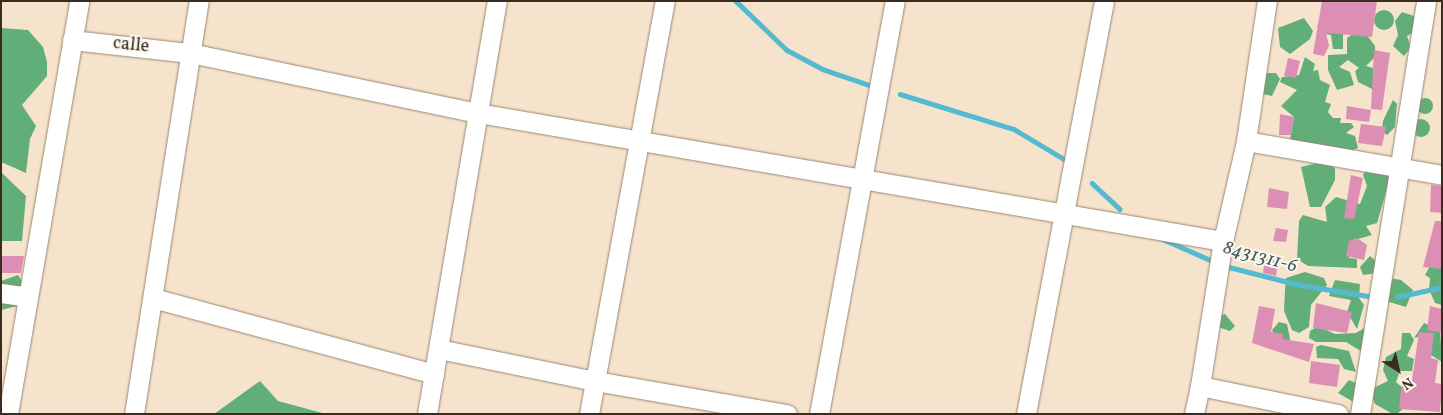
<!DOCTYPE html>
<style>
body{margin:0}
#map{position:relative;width:1443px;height:415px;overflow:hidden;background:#f6e3cb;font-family:Vollkorn,serif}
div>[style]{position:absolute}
.forest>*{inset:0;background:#62ae78}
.round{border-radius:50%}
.stream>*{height:4.5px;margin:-2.25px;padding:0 2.25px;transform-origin:2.25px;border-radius:2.25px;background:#54bad2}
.building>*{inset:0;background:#dd8eb4}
.roads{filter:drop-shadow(0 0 1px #988674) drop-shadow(0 0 1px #988674)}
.street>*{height:19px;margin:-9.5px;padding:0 9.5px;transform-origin:9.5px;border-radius:9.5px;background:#fff}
span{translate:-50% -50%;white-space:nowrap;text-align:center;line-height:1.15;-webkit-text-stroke:4px #fbf7ec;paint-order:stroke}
.street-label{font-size:18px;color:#3b2a1e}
.water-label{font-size:19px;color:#445c5d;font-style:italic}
.frame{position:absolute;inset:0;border:2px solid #3b2a1e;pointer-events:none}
.north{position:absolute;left:1373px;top:345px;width:50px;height:50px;-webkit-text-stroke:4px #fbf7ec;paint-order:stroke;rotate:145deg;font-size:14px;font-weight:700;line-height:20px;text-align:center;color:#3b2a1e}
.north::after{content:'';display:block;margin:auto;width:18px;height:22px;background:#3b2a1e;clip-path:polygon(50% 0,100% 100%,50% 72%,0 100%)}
</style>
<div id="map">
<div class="forest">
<div class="round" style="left:1374px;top:10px;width:20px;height:20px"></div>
<div style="clip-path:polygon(1402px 12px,1414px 16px,1415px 23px,1414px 32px,1407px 36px,1411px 47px,1404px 56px,1393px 46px,1398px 35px,1395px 21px)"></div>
<div style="clip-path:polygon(1304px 18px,1313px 31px,1310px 39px,1290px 54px,1280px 47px,1278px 28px)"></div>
<div style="clip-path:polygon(1317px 25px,1343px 30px,1343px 49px,1333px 49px,1331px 35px,1320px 33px)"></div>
<div style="clip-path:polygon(1px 28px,28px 30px,43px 47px,47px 62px,47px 76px,22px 105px,36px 126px,30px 139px,26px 173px,1px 162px)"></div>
<div style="clip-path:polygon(1356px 32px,1366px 34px,1375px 46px,1375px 57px,1366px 66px,1376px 69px,1374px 90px,1358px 82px,1355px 71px,1359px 68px,1348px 60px,1339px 67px,1350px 72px,1354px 85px,1337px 90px,1328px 70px,1328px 55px,1347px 54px,1347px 38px)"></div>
<div style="clip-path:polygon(1305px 57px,1315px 64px,1313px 71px,1318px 70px,1320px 80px,1330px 85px,1325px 102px,1331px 104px,1328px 112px,1333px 118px,1341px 118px,1340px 123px,1351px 123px,1354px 127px,1346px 133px,1355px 136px,1358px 148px,1350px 151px,1290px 140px,1294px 117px,1281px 106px,1297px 90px,1280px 82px,1282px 77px,1299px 75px)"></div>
<div style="clip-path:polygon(1260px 73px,1276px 73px,1280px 79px,1272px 96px,1258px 93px)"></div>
<div class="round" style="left:1417px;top:98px;width:16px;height:16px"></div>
<div style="clip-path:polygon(1393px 100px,1397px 104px,1395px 127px,1387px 135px,1382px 131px,1383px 121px)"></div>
<div class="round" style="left:1412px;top:119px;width:18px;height:18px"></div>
<div style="clip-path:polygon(1325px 161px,1335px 168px,1335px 180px,1321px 207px,1310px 207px,1301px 167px)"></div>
<div style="clip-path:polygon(1369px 165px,1389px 174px,1388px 185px,1377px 223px,1366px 226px,1372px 235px,1351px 241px,1349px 258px,1357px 259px,1357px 268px,1308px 266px,1297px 259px,1299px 221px,1303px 215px,1327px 222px,1325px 207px,1336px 197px,1360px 204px,1367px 186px,1363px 175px)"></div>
<div style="clip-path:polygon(1px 172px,26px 196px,22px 241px,1px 241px)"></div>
<div style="clip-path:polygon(1370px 256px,1378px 263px,1377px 273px,1363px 275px,1360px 267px)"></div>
<div style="clip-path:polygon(1430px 266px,1442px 267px,1442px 305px,1435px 303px,1429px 289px,1430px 278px,1425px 275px)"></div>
<div style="clip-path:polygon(1305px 272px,1324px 278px,1327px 285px,1311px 305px,1309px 327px,1299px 333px,1292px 330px,1284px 311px,1285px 290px,1286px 278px)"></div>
<div style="clip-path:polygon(18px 275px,28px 290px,25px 304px,1px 310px,1px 281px)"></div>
<div style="clip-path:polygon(1389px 278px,1401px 280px,1413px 290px,1406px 307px,1386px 301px)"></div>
<div style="clip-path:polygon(1335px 280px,1360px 284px,1359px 298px,1364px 305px,1357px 329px,1347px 312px,1351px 300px,1329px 296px)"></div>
<div style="clip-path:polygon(1225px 314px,1235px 326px,1230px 331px,1218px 327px,1219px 316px)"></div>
<div style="clip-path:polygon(1279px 322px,1287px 324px,1291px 344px,1274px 336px,1272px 330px)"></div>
<div style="clip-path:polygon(1424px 323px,1440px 330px,1442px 362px,1431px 355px,1431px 334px,1414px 338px)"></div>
<div style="clip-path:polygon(1318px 326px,1335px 334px,1356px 333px,1368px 326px,1364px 353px,1346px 342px,1316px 342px,1309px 338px,1310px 331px)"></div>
<div style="clip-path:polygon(1402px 333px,1410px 333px,1414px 340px,1407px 356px,1414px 359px,1412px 371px,1400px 371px,1396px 382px,1406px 391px,1405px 407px,1398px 413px,1391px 413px,1375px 404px,1369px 390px,1388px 381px,1383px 370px,1386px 357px,1401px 349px)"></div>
<div style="clip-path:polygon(1321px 345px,1349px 351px,1356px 372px,1344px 369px,1338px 359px,1317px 358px,1316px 347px)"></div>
<div style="clip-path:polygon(1349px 380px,1358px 384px,1357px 404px,1338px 393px)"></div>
<div style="clip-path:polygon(260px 381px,278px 401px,326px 414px,214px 414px)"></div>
</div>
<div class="stream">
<div style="left:736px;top:1px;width:71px;rotate:43.9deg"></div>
<div style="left:787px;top:50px;width:40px;rotate:28deg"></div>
<div style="left:822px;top:69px;width:56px;rotate:18.8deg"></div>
<div style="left:900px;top:94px;width:119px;rotate:17.1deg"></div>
<div style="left:1014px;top:129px;width:64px;rotate:31deg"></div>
<div style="left:1092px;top:183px;width:38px;rotate:43deg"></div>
<div style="left:1158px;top:237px;width:62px;rotate:23.7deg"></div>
<div style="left:1225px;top:266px;width:77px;rotate:14.2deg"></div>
<div style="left:1300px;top:285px;width:75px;rotate:9.2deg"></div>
<div style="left:1397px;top:297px;width:46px;rotate:-12.5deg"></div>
</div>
<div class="building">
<div style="clip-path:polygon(1322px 1px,1377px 1px,1372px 37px,1326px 33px,1329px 46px,1324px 56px,1313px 54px)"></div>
<div style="clip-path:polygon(1374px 50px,1390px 53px,1382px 110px,1371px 109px)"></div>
<div style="clip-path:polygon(1288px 58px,1300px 61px,1296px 78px,1284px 76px)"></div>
<div style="clip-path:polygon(1347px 106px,1371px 110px,1369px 122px,1346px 119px)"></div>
<div style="clip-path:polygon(1280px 114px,1294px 117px,1291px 135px,1279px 135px)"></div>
<div style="clip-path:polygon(1361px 124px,1386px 127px,1382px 146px,1358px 143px)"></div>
<div style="clip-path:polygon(1351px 175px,1363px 178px,1354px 219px,1344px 218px)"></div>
<div style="clip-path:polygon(1431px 185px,1442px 186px,1442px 213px,1430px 212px)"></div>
<div style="clip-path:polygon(1269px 188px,1289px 192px,1287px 209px,1267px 207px)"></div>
<div style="clip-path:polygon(1435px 221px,1442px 221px,1442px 269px,1423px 267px)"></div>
<div style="clip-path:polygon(1276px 228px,1288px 230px,1286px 242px,1273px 241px)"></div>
<div style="clip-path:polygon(1357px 238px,1367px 245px,1364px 260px,1346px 256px,1349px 241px)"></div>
<div style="clip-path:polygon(1px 256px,24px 256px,21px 273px,1px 273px)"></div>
<div style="clip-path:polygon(1265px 258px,1278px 261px,1276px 276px,1263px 273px)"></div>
<div style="clip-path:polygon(1316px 303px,1352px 312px,1347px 333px,1313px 328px)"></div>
<div style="clip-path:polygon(1259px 306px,1275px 309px,1271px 332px,1283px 334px,1283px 339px,1314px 344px,1309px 362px,1252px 343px)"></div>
<div style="clip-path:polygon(1430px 306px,1442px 309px,1442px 333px,1427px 330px)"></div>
<div style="clip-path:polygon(1419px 332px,1434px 333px,1431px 358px,1438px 360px,1435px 383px,1442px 384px,1440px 412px,1399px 409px,1402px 379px,1412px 380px)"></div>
<div style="clip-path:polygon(1311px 361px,1340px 365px,1337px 387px,1309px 383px)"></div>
</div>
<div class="roads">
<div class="street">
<div style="left:72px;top:40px;width:119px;rotate:6.3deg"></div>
<div style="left:190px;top:53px;width:294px;rotate:11.8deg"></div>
<div style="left:478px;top:113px;width:756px;rotate:9.75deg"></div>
<div style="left:1223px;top:241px;width:103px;rotate:-77deg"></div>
<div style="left:1246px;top:141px;width:142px;rotate:-81.5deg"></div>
<div style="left:1246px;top:141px;width:199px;rotate:9.8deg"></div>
<div style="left:1px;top:293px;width:27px;rotate:8deg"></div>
<div style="left:153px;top:298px;width:291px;rotate:15.1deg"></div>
<div style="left:439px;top:349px;width:159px;rotate:11.6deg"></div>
<div style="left:595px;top:381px;width:195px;rotate:9.8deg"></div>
<div style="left:1200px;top:386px;width:147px;rotate:-81deg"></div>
<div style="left:8px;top:414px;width:419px;rotate:-80.2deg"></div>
<div style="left:134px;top:414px;width:418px;rotate:-81.1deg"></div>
<div style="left:427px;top:414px;width:419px;rotate:-80.4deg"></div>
<div style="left:589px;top:414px;width:420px;rotate:-79.6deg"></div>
<div style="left:819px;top:414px;width:420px;rotate:-79.6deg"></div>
<div style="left:1026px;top:414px;width:420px;rotate:-79.3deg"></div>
<div style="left:1194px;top:414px;width:29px;rotate:-78deg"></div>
<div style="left:1200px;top:386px;width:141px;rotate:11.5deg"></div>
<div style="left:1360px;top:414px;width:418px;rotate:-80.9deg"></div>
</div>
</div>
<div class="street-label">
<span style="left:131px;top:46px;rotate:6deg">calle</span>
</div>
<div class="water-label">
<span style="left:1260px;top:258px;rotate:15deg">8431311-6</span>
</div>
<div class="frame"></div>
<div class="north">N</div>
</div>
